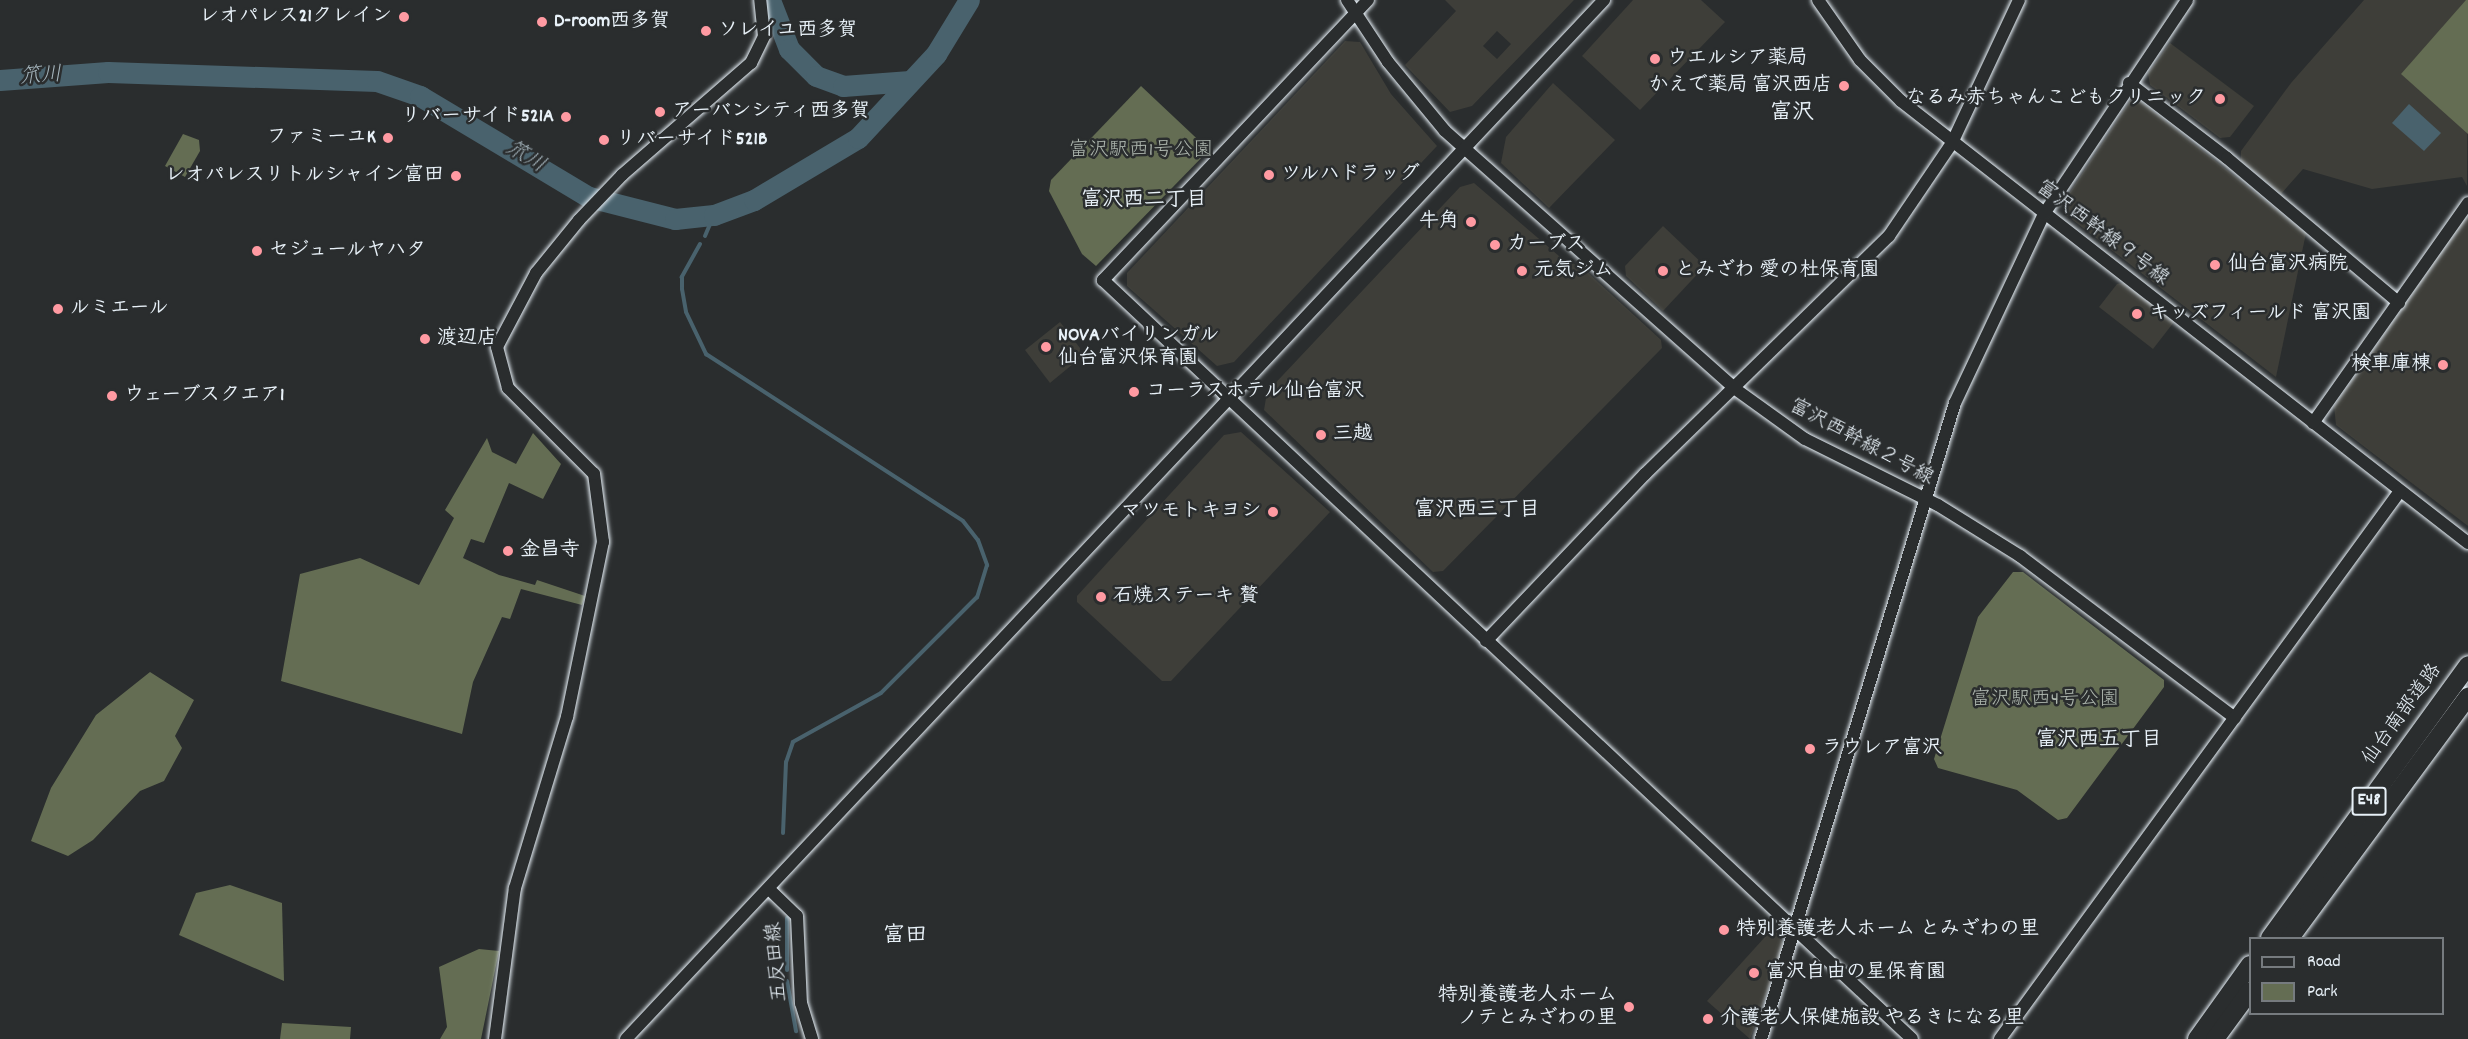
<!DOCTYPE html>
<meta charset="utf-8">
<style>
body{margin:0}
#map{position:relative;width:2468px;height:1039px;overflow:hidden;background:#2a2d2e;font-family:Dekko,"Klee One",sans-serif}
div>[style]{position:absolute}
.built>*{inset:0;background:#3e3e39}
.green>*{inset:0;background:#646d53}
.water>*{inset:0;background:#49626d}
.stream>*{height:4px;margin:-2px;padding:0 2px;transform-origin:2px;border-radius:2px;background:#49626d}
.river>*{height:21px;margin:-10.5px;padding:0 10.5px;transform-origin:10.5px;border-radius:10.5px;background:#49626d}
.roads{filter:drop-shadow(0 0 2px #e8f1f8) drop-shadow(0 0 2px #e8f1f8)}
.minor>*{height:12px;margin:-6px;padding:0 6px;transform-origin:6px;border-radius:6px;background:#2a2d2e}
.highway>*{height:18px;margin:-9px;padding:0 9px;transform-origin:9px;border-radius:9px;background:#2a2d2e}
.dots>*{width:16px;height:16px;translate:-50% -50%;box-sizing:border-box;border:3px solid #2a2d2e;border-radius:50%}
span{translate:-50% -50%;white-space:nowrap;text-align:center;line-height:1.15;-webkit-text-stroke:5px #2a2d2e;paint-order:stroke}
.shield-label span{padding:2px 4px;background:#2a2d2e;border:2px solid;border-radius:4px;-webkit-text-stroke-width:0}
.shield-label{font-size:18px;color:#e8f1f8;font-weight:700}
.poi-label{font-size:20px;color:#e8f1f8;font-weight:700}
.right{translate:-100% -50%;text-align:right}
.left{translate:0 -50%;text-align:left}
.park-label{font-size:20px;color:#adb6ae}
.street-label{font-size:20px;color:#e8f1f8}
.water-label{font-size:21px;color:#a8b8c0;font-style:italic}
.neighbourhood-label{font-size:21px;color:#e8f1f8;font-weight:700}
.quarter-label{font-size:22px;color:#e8f1f8;font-weight:700}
.legend{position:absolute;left:2249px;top:937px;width:195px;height:78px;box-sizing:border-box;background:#2a2d2e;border:2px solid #767b7f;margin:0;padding:8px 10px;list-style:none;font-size:18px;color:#e8f1f8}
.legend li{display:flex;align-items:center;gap:12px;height:30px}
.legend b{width:30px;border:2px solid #767b7f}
</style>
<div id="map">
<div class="built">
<div style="clip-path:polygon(evenodd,1445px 0,1574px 0,1472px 106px,1450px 112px,1405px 65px,1456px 11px,1445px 0,1497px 31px,1511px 44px,1497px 59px,1483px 46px,1497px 31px)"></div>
<div style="clip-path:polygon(1633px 0,1701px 0,1725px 22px,1640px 110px,1582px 56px)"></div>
<div style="clip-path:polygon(2364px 0,2468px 0,2467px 186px,2462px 177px,2372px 189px,2303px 169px,2281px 194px,2241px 161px,2241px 151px,2291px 83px)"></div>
<div style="clip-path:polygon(1345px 41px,1360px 42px,1391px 94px,1437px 146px,1234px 362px,1217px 366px,1127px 286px,1127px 273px)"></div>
<div style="clip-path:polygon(2170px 43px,2254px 106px,2230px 137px,2220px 138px,2150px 85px,2148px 73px)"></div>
<div style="clip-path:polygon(1553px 83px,1615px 140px,1549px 208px,1501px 163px,1506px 137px)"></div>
<div style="clip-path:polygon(2139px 100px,2306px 233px,2276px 377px,2065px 214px,2063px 203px,2130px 101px)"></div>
<div style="clip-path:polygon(1474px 183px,1559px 256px,1584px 269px,1661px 340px,1662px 348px,1443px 571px,1433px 572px,1264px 410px,1267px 392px,1460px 187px)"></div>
<div style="clip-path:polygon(2468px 214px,2468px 526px,2336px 425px,2334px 406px)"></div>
<div style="clip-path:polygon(1663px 226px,1705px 266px,1663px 311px,1626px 276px,1625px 266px)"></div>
<div style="clip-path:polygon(2124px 283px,2174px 322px,2153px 349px,2099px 307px,2117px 284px)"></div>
<div style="clip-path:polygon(1060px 322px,1080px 348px,1079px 359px,1050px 383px,1025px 350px)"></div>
<div style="clip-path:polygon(1241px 432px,1330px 512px,1171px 681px,1162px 681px,1077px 602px,1077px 596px,1224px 435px)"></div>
<div style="clip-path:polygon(1774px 927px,1784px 945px,1750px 1039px,1707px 1001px)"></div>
</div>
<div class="green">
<div style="clip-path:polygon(2466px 0,2468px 0,2468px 134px,2401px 74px)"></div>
<div style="clip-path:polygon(1141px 86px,1209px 150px,1096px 266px,1082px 254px,1049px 191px,1051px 180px)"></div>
<div style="clip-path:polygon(183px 134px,199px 140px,200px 151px,185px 177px,165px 166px)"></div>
<div style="clip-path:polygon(533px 433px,561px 464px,543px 499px,509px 483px,484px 543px,471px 539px,463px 558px,499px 575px,535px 585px,537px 580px,585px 596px,582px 605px,521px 589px,510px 619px,502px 617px,473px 682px,462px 734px,281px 681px,300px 574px,360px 558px,419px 585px,454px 518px,445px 510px,487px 438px,492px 452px,516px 464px)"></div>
<div style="clip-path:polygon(2013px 572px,2023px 572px,2164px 680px,2164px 687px,2067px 818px,2058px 820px,2017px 790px,1938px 768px,1934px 759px,1978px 617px)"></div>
<div style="clip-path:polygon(150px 672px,194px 700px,175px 736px,182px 748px,164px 781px,140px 791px,93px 840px,68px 856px,31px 841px,51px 788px,96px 715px)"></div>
<div style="clip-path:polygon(230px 885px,282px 903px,284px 981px,179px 935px,196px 893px)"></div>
<div style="clip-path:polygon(479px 949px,499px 951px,481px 1039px,440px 1039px,447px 1027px,439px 967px)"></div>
<div style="clip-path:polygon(282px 1023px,351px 1027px,350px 1039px,280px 1039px)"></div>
</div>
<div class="water">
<div style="clip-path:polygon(2409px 104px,2441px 133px,2424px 151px,2392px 123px)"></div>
</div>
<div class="stream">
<div style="left:705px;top:236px;width:23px;rotate:-67deg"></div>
<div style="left:700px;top:244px;width:38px;rotate:119deg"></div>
<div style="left:682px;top:277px;width:12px;rotate:90deg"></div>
<div style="left:682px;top:289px;width:23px;rotate:80deg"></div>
<div style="left:686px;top:312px;width:47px;rotate:64.5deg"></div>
<div style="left:706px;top:354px;width:306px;rotate:33deg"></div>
<div style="left:963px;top:521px;width:24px;rotate:52deg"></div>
<div style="left:978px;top:540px;width:27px;rotate:70deg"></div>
<div style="left:987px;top:565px;width:34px;rotate:107deg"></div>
<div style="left:977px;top:597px;width:136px;rotate:135deg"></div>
<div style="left:881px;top:693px;width:101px;rotate:150.9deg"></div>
<div style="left:793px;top:742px;width:21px;rotate:109deg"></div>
<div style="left:786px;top:762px;width:71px;rotate:92.4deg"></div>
<div style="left:787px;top:918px;width:52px;rotate:90deg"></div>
<div style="left:787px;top:981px;width:51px;rotate:79.8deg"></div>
</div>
<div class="river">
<div style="left:770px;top:0;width:53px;rotate:68.8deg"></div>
<div style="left:789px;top:49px;width:38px;rotate:45deg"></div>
<div style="left:816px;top:76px;width:29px;rotate:20deg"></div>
<div style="left:843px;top:86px;width:67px;rotate:-4.3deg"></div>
<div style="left:0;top:80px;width:108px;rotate:-4.2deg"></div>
<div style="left:108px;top:72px;width:269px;rotate:1.9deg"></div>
<div style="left:377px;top:81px;width:46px;rotate:19.2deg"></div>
<div style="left:420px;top:96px;width:197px;rotate:30.9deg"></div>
<div style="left:589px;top:197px;width:89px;rotate:14.3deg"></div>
<div style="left:675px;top:219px;width:39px;rotate:-6deg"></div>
<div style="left:714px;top:215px;width:43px;rotate:-20.6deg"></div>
<div style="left:754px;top:200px;width:121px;rotate:-30.8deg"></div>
<div style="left:858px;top:138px;width:115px;rotate:-47.1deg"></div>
<div style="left:936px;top:54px;width:63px;rotate:-58.6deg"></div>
</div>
<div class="roads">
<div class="minor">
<div style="left:1347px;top:0;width:74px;rotate:56.5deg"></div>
<div style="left:1388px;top:62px;width:89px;rotate:50.4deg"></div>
<div style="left:1445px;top:131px;width:387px;rotate:41.6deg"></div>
<div style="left:1734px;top:388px;width:87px;rotate:35.7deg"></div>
<div style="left:1805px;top:439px;width:148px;rotate:26.4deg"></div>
<div style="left:1938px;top:505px;width:97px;rotate:31.9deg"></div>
<div style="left:2020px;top:556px;width:269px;rotate:37deg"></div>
<div style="left:1368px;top:0;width:386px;rotate:133.4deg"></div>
<div style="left:1103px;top:280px;width:1109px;rotate:43.17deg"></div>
<div style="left:1818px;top:0;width:73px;rotate:55deg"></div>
<div style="left:1860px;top:60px;width:58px;rotate:45deg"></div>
<div style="left:1901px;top:101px;width:719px;rotate:37.94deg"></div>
<div style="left:2129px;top:83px;width:123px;rotate:37.4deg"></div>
<div style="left:2227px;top:158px;width:225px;rotate:40.1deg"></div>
<div style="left:2313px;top:423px;width:269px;rotate:-54.8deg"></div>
<div style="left:1486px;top:641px;width:231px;rotate:-46.4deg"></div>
<div style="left:1645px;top:474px;width:341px;rotate:-44.3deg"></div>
<div style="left:1889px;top:236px;width:112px;rotate:-55.9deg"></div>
<div style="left:1952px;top:143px;width:158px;rotate:-64.9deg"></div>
<div style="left:770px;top:890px;width:37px;rotate:44deg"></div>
<div style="left:797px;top:916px;width:87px;rotate:87.4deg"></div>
<div style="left:801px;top:1003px;width:38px;rotate:73deg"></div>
<div style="left:495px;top:1039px;width:152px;rotate:-82.5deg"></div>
<div style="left:515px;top:888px;width:179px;rotate:-73.1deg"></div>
<div style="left:567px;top:717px;width:179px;rotate:-78.4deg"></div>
<div style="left:603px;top:542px;width:69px;rotate:-97.5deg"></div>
<div style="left:594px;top:474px;width:122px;rotate:-135deg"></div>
<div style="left:508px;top:388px;width:42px;rotate:-105deg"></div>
<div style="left:497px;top:347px;width:84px;rotate:-62.2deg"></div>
<div style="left:536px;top:273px;width:68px;rotate:-50.9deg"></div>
<div style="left:579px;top:220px;width:62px;rotate:-46.3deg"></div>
<div style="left:622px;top:175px;width:171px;rotate:-41deg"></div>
<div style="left:751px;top:63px;width:30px;rotate:-64deg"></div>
<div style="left:764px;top:36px;width:36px;rotate:-96deg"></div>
<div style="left:626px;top:1039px;width:1427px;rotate:-46.73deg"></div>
<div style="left:1761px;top:1039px;width:665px;rotate:-73.04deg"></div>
<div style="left:1955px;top:403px;width:209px;rotate:-64.8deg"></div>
<div style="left:2044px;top:214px;width:257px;rotate:-56.2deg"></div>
<div style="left:2000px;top:1039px;width:678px;rotate:-53.87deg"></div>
</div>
<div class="highway">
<div style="left:2270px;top:938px;width:337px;rotate:-54deg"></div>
<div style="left:2290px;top:938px;width:300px;rotate:-53.6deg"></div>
<div style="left:2197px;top:1039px;width:91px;rotate:-54.4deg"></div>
<div style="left:2215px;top:1039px;width:59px;rotate:-53.9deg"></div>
</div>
</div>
<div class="dots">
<div style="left:404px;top:17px;background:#ff9aa2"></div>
<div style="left:542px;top:22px;background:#ff9aa2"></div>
<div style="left:706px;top:31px;background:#ff9aa2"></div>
<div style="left:1655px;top:59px;background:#ff9aa2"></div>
<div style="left:1844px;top:86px;background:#ff9aa2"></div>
<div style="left:2220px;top:99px;background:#ff9aa2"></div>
<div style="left:660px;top:112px;background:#ff9aa2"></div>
<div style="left:566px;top:117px;background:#ff9aa2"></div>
<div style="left:388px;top:138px;background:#ff9aa2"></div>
<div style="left:604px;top:140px;background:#ff9aa2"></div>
<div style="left:1269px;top:175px;background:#ff9aa2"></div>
<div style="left:456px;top:176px;background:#ff9aa2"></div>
<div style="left:1471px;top:222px;background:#ff9aa2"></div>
<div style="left:1495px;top:245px;background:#ff9aa2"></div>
<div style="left:257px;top:251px;background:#ff9aa2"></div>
<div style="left:2215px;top:265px;background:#ff9aa2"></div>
<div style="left:1522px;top:271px;background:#ff9aa2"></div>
<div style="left:1663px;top:271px;background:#ff9aa2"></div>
<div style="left:58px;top:309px;background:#ff9aa2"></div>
<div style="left:2137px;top:314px;background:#ff9aa2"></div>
<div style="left:425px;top:339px;background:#ff9aa2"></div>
<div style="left:1046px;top:347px;background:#ff9aa2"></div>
<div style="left:2443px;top:365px;background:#ff9aa2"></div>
<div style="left:1134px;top:392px;background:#ff9aa2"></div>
<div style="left:112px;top:396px;background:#ff9aa2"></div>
<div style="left:1321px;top:435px;background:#ff9aa2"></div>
<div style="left:1273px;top:512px;background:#ff9aa2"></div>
<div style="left:508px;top:551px;background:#ff9aa2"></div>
<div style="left:1101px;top:597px;background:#ff9aa2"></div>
<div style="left:1810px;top:749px;background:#ff9aa2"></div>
<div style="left:1724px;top:930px;background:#ff9aa2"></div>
<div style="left:1754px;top:973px;background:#ff9aa2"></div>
<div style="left:1629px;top:1007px;background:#ff9aa2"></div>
<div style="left:1708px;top:1019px;background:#ff9aa2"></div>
</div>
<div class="shield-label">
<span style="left:2369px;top:801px">E48</span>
</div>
<div class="poi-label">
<span class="right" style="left:392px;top:17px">レオパレス21クレイン</span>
<span class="left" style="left:554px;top:22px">D-room西多賀</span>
<span class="left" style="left:718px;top:31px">ソレイユ西多賀</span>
<span class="left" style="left:1667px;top:59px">ウエルシア薬局</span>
<span class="right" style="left:1832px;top:86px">かえで薬局 富沢西店</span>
<span class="right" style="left:2206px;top:99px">なるみ赤ちゃんこどもクリニック</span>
<span class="left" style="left:672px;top:112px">アーバンシティ西多賀</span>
<span class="right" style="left:554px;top:117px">リバーサイド521A</span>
<span class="right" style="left:376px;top:138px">ファミーユK</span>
<span class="left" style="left:616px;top:140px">リバーサイド521B</span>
<span class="left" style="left:1281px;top:175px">ツルハドラッグ</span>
<span class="right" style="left:444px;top:176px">レオパレスリトルシャイン富田</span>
<span class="right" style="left:1459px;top:222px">牛角</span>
<span class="left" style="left:1507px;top:245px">カーブス</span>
<span class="left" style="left:269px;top:251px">セジュールヤハタ</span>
<span class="left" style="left:2228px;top:265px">仙台富沢病院</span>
<span class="left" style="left:1534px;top:271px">元気ジム</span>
<span class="left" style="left:1675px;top:271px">とみざわ 愛の杜保育園</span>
<span class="left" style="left:70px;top:309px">ルミエール</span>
<span class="left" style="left:2149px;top:314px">キッズフィールド 富沢園</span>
<span class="left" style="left:1058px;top:348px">NOVAバイリンガル<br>仙台富沢保育園</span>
<span class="left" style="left:437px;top:339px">渡辺店</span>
<span class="right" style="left:2431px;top:365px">検車庫棟</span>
<span class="left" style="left:1146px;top:392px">コーラスホテル仙台富沢</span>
<span class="left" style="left:124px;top:396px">ウェーブスクエア1</span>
<span class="left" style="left:1333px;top:435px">三越</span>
<span class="right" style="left:1261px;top:512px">マツモトキヨシ</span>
<span class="left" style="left:520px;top:551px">金昌寺</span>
<span class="left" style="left:1113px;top:597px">石焼ステーキ 贅</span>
<span class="left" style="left:1822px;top:749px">ラウレア富沢</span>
<span class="left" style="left:1736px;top:930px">特別養護老人ホーム とみざわの里</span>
<span class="left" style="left:1766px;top:973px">富沢自由の星保育園</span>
<span class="right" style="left:1617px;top:1008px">特別養護老人ホーム<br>ノテとみざわの里</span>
<span class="left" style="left:1720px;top:1019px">介護老人保健施設 やるきになる里</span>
</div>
<div class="park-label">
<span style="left:1141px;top:151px">富沢駅西1号公園</span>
<span style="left:2045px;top:700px">富沢駅西4号公園</span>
</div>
<div class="street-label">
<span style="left:2102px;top:234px;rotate:37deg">富沢西幹線９号線</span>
<span style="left:1861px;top:443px;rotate:28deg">富沢西幹線２号線</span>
<span style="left:2403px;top:715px;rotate:-54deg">仙台南部道路</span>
<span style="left:778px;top:962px;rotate:-95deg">五反田線</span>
</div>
<div class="water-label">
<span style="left:41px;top:77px;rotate:-4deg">笊川</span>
<span style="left:525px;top:158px;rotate:31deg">笊川</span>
</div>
<div class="neighbourhood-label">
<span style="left:1144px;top:201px">富沢西二丁目</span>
<span style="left:1477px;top:511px">富沢西三丁目</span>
<span style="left:2099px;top:741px">富沢西五丁目</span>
</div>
<div class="quarter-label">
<span style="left:1792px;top:114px">富沢</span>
<span style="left:905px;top:937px">富田</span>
</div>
<ul class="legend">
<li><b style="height:8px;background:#2a2d2e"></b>Road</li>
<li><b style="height:16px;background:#646d53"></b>Park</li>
</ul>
</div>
